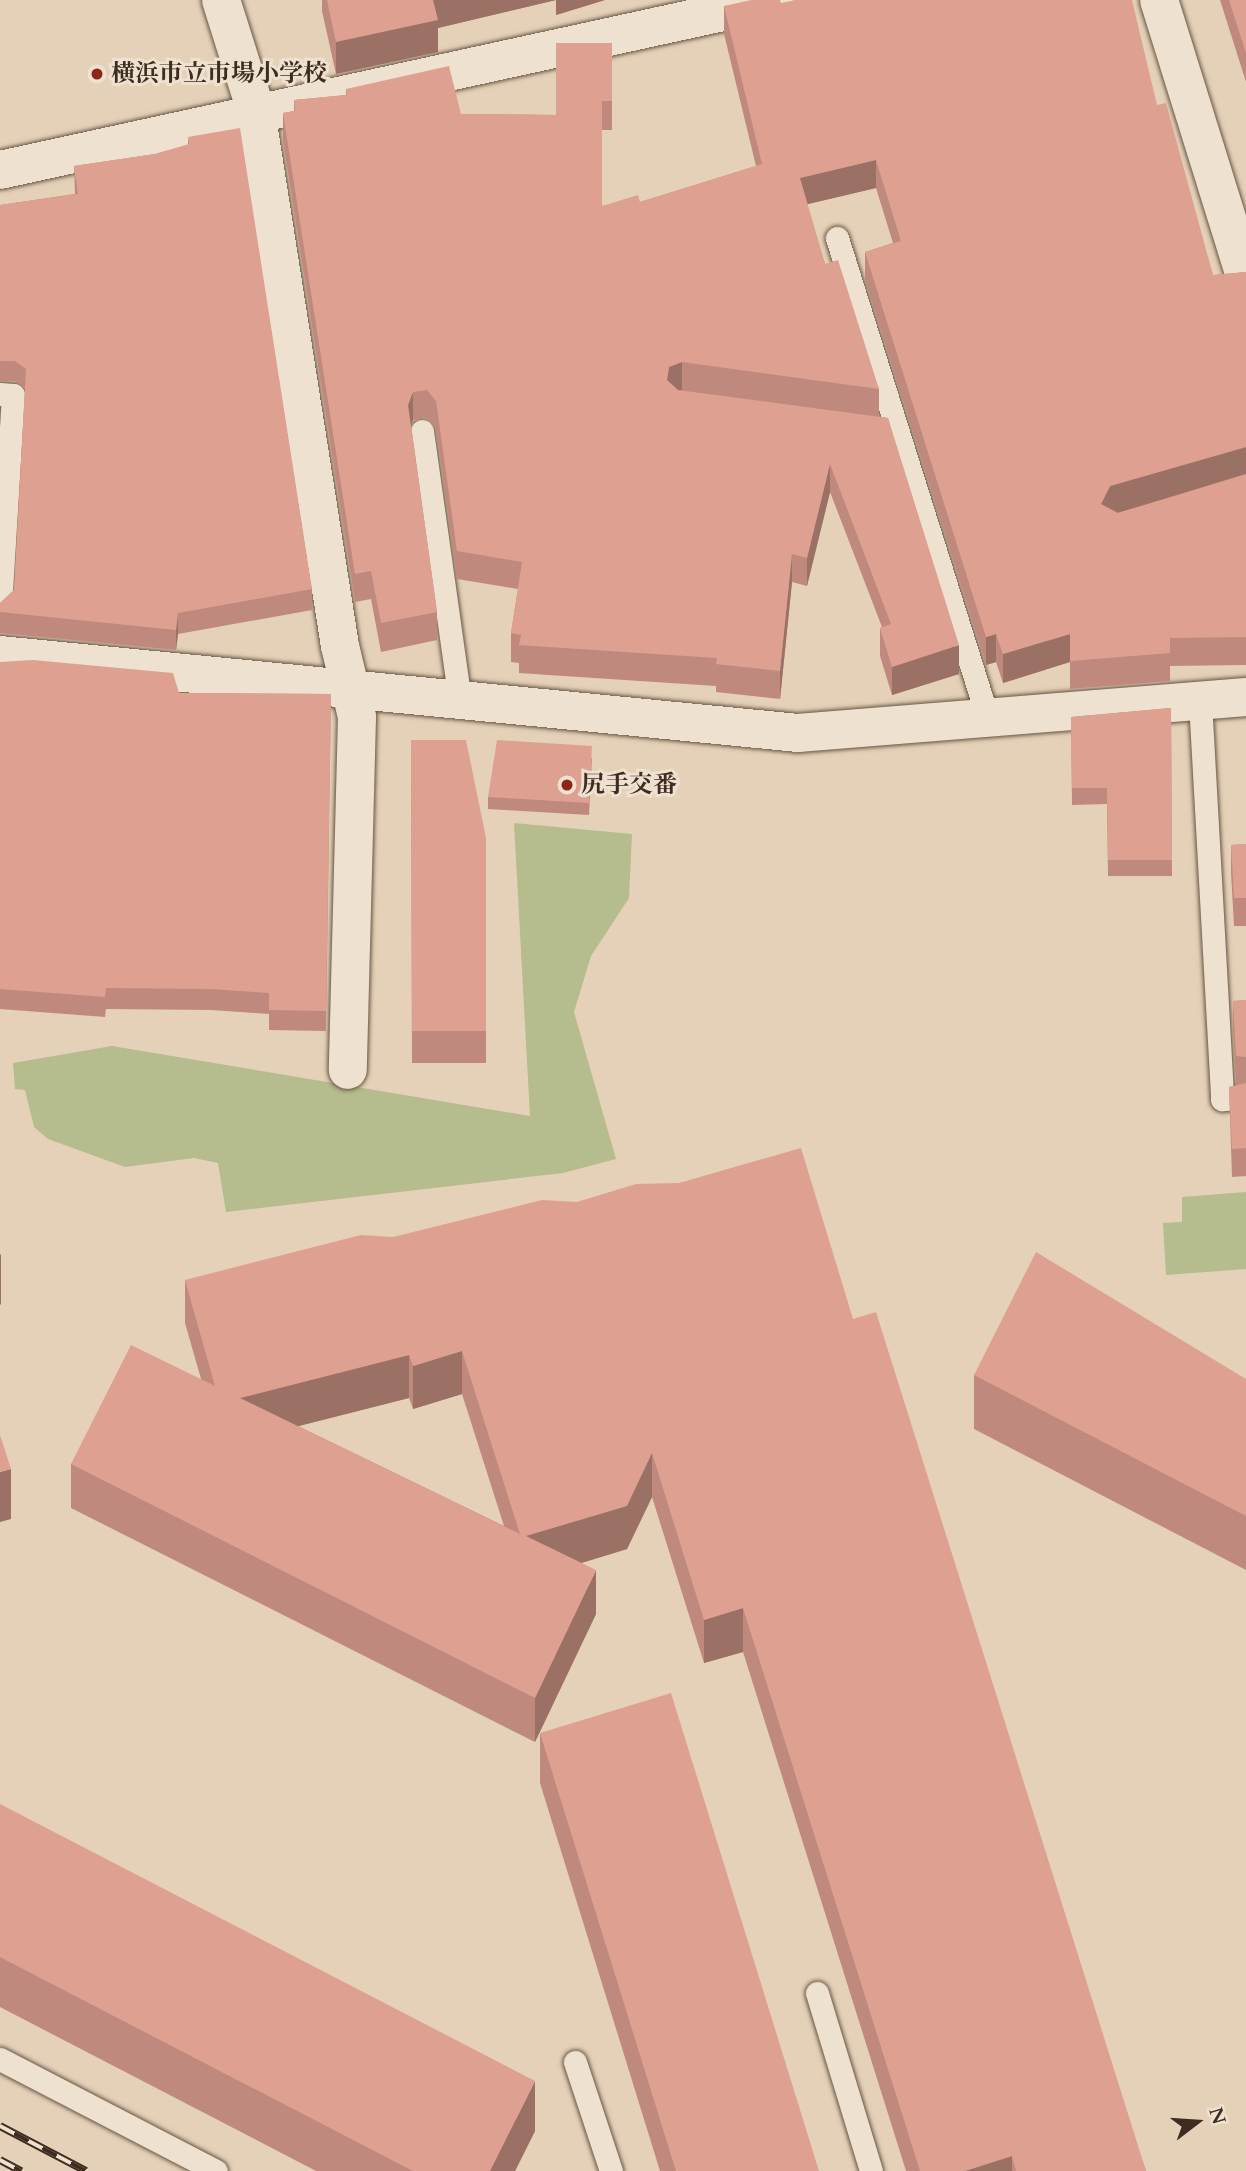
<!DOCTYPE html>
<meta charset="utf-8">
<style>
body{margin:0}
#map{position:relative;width:1246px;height:2171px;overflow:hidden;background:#e5d1b7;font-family:Cardo,"Noto Serif JP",serif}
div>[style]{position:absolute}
.green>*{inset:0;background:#b5bc8e}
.roads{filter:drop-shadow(0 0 2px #675545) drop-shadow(0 0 2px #675545)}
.lane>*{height:23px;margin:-11.5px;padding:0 11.5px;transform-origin:11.5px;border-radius:11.5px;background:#eee1d0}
.street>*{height:38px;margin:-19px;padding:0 19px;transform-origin:19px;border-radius:19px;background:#eee1d0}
.secondary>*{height:38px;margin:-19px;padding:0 19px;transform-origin:19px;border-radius:19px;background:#eee1d0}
.rail>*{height:8px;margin-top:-4px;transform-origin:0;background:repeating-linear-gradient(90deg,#eee1d0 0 16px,#3d2c1f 0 32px);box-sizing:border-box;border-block:2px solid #3d2c1f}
.wall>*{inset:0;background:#bf8a7d}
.shaded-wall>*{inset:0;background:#9b7166}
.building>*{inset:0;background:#dea191}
.dots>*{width:19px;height:19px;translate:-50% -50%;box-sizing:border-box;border:4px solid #eee1d0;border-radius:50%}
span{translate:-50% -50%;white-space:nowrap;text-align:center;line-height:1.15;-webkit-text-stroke:6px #eee1d0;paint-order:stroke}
.poi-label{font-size:24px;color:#3d2c1f;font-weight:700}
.left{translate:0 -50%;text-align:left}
.north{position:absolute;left:1162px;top:2087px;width:70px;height:70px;-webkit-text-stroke:5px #eee1d0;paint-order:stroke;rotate:73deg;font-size:19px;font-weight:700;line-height:28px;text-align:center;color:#3d2c1f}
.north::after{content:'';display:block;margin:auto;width:24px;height:32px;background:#3d2c1f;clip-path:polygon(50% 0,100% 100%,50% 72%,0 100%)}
</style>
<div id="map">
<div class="green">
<div style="clip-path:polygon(514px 823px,632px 834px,629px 898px,591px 956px,574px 1012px,616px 1159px,563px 1173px,226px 1212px,218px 1163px,194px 1158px,125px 1167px,48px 1139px,34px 1127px,25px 1090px,15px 1089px,13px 1063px,112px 1046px,530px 1116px)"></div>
<div style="clip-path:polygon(1246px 1192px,1246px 1269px,1166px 1275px,1163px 1223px,1182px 1222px,1182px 1197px)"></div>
</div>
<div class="roads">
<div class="lane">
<div style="left:837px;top:238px;width:507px;rotate:72.57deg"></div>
<div style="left:0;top:394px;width:13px;rotate:4deg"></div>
<div style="left:13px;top:395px;width:215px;rotate:93.5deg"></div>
<div style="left:422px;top:431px;width:273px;rotate:82deg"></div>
<div style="left:1200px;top:701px;width:399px;rotate:86.8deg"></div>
<div style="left:1222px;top:1099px;width:24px;rotate:-2deg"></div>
<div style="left:817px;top:1993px;width:186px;rotate:73.1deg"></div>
<div style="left:0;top:2059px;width:243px;rotate:27.4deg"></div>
<div style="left:575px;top:2062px;width:115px;rotate:71.7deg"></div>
</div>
<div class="street">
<div style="left:221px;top:0;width:116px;rotate:72.5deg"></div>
<div style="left:256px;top:111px;width:542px;rotate:81.08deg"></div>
<div style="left:340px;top:646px;width:73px;rotate:76.5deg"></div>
<div style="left:357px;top:717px;width:353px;rotate:91.5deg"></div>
<div style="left:1159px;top:0;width:292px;rotate:72.7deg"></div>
<div style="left:0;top:655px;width:802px;rotate:5.58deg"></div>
<div style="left:798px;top:733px;width:449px;rotate:-4.6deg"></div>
</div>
<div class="secondary">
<div style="left:0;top:170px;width:796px;rotate:-12.33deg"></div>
</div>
</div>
<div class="rail">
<div style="left:0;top:2126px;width:97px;rotate:27.6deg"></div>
<div style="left:0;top:2160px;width:24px;rotate:28deg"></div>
</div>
<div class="wall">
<div style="clip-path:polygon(322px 0,605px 0,556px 15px,556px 0,438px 28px,438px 52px,336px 74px,322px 11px)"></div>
<div style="clip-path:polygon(1220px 0,1246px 0,1246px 82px)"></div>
<div style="clip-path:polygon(evenodd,781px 3px,1157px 105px,1213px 275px,1246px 272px,1246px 665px,1170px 666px,1170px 681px,1070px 689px,1070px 662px,1003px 683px,996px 662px,986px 665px,865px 280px,865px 252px,893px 243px,876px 188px,807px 204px,825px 264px,879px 389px,879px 417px,888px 418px,959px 674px,892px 695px,880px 656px,880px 628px,882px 627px,830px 492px,807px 586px,792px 582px,780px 699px,716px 692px,716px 686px,519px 673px,519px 663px,511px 662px,511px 633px,518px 589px,457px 579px,436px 429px,427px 418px,413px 420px,411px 425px,437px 612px,437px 640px,381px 652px,371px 599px,355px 602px,283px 141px,283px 113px,294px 111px,294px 100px,346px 95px,346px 89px,461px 114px,556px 115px,612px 43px,612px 130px,602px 130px,602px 206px,640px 202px,756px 166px,724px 34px,724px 6px,781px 3px,1171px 497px,1118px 513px,1117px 513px,1171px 497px)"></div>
<div style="clip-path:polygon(188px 137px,312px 589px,312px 610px,178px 634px,176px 650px,0 633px,0 603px,14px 590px,25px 389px,15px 381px,0 381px,0 205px,75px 194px,74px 166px,155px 154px,188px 145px)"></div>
<div style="clip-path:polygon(0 662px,179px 693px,331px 694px,326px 1031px,269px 1030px,269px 1014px,211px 1010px,106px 1009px,105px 1017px,0 1009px)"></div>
<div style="clip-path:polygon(1171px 708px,1172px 876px,1108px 876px,1107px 804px,1072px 805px,1071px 717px)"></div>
<div style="clip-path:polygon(411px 740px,486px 838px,486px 1063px,412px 1063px)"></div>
<div style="clip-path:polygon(592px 758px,589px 815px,488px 809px,488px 797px)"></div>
<div style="clip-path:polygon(1246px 844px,1246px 926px,1234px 926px,1231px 873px,1231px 845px)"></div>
<div style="clip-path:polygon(1246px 1000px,1246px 1176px,1232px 1177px,1229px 1087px,1239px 1085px,1236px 1084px,1233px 1029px,1233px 1001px)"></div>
<div style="clip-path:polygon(evenodd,185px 1280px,853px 1319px,1146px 2171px,906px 2171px,743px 1652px,704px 1663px,652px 1497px,627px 1549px,581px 1563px,596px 1614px,535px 1742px,71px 1508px,71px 1464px,201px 1379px,185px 1323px,185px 1280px,462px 1394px,504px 1526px,298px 1426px,409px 1398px,413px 1409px,462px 1394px)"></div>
<div style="clip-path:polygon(974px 1375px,1246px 1379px,1246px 1570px,974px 1429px)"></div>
<div style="clip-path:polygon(540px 1733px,819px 2171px,660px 2171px,540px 1783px)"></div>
<div style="clip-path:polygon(0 1804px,535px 2131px,515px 2171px,316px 2171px,0 2007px)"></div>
</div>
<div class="shaded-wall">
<div style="clip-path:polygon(432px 0,605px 0,556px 15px,556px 0,438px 28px,438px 52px,336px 74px,336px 42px)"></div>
<div style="clip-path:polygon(876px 160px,876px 188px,800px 206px,800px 178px)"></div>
<div style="clip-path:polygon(682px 362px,682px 390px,669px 395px,667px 380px,669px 367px)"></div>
<div style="clip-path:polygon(413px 392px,413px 420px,408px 433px,408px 405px)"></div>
<div style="clip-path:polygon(1246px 447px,1246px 476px,1110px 515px,1101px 504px,1110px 486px)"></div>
<div style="clip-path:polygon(830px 464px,830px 492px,807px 586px,807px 558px)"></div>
<div style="clip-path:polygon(792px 554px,792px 582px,780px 699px,780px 671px)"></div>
<div style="clip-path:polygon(178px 613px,178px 634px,176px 650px,176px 630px)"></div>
<div style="clip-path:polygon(996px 634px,996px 662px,986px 665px,986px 637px)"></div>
<div style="clip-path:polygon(1070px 634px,1070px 662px,1003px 683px,1003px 654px)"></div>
<div style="clip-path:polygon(959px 645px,959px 674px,892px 695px,892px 667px)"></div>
<div style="clip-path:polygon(1px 1254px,1px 1304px,0 1305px,0 1255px)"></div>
<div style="clip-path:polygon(462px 1351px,462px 1394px,413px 1409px,413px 1366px)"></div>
<div style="clip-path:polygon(409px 1355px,409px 1398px,240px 1441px,240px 1398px)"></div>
<div style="clip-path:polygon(652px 1453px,652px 1497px,627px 1549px,526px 1580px,526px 1536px)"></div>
<div style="clip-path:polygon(11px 1469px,11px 1519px,0 1522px,0 1472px)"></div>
<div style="clip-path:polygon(596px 1570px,596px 1614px,535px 1742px,535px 1698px)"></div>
<div style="clip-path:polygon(743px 1608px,743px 1652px,704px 1663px,704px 1620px)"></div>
<div style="clip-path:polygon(535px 2081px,535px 2131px,515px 2171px,490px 2171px)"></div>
<div style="clip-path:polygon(1012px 2156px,1012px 2171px,965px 2171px)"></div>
</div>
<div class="building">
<div style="clip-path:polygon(327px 0,433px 0,438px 20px,336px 42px)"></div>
<div style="clip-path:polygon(751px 0,780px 0,781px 3px,795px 0,1132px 0,1157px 105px,1166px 103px,1213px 275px,1246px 272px,1246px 447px,1110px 486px,1101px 504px,1118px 513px,1246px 474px,1246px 637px,1170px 638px,1170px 653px,1070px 661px,1070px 634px,1003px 654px,996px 634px,986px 637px,865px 252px,901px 241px,876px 160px,800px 178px,825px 264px,838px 260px,879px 389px,682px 362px,669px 367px,667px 380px,678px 390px,888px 418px,959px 645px,892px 667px,880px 628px,891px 624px,830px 464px,807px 558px,792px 554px,780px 671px,716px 664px,717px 658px,519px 645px,521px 635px,511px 633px,522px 562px,457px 551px,436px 401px,427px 390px,413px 392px,408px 405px,437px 612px,381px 623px,371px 571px,355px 574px,283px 113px,295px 111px,294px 100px,347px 95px,346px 89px,449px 66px,461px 114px,556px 115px,556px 43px,612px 43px,612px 101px,602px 101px,602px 206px,638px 195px,640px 202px,762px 164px,724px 6px)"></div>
<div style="clip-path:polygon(1229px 0,1246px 0,1246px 53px)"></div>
<div style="clip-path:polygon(240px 128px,312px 589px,178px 613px,176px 630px,0 612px,0 603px,14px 590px,26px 369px,15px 361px,0 361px,0 205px,78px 194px,74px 166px,155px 154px,189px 144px,188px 137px)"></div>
<div style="clip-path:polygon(33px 660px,173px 673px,179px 693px,331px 694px,326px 1011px,269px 1010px,269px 993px,211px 989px,106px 988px,105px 997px,0 989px,0 662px)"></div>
<div style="clip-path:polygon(1171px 708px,1172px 860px,1108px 860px,1107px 788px,1072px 788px,1071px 717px)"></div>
<div style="clip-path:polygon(411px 740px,466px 740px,486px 838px,486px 1031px,412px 1031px)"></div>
<div style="clip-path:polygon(497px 740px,592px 746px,589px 803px,488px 797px)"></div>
<div style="clip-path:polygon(1246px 844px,1246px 898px,1234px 898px,1231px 845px)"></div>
<div style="clip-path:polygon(1246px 1000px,1246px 1057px,1236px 1056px,1233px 1001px)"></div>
<div style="clip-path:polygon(1246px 1083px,1246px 1148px,1232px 1149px,1229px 1087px)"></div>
<div style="clip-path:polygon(evenodd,801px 1148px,853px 1319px,876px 1312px,1146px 2171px,1016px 2171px,1012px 2156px,965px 2171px,920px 2171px,743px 1608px,704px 1620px,652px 1453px,627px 1506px,526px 1536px,596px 1570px,535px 1698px,71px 1464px,131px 1345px,215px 1386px,185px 1280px,361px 1235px,393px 1237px,542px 1200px,577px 1202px,636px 1184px,679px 1183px,801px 1148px,462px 1351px,520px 1534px,240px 1398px,409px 1355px,413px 1366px,462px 1351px)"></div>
<div style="clip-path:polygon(1036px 1252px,1246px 1379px,1246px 1516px,974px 1375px)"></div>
<div style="clip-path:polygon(0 1435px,11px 1469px,0 1472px)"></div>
<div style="clip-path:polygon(671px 1693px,819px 2171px,676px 2171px,540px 1733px)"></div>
<div style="clip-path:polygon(0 1804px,535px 2081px,490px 2171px,413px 2171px,0 1957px)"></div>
</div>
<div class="dots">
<div style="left:97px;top:74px;background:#8f2418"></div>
<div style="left:567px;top:785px;background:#8f2418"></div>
</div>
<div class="poi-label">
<span class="left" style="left:111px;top:74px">横浜市立市場小学校</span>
<span class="left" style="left:581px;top:785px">尻手交番</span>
</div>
<div class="north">N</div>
</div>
